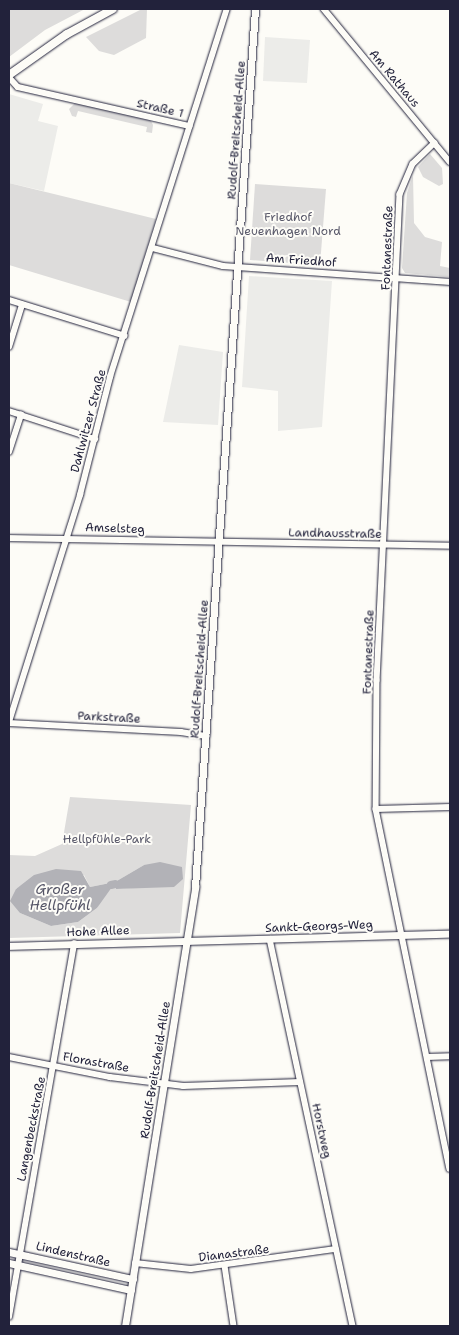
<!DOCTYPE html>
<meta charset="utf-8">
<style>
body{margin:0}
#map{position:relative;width:459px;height:1335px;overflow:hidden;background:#fdfcf7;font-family:"Shantell Sans",sans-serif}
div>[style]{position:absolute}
.built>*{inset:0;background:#ecece9}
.green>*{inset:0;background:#dddcdb}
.water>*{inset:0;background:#b2b2b7}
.canal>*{height:8px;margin:-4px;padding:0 4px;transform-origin:4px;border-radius:4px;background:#b2b2b7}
.roads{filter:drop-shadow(0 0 1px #22223b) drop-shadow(0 0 1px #22223b)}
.minor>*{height:5.5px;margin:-2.75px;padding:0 2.75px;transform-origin:2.75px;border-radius:2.75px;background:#fdfcf7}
.tertiary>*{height:7px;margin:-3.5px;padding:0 3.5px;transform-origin:3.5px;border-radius:3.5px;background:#fdfcf7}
.secondary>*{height:8px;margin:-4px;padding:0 4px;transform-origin:4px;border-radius:4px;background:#fdfcf7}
span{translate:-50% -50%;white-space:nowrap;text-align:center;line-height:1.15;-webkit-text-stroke:4px #fdfcf7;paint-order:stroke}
.street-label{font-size:12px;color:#22223b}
.park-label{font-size:12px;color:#5a5a6b}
.water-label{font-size:14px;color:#545466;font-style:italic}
.frame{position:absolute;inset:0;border:10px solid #22223b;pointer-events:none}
</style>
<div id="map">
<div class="built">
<div style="clip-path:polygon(265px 37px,310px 40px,307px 83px,263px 81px)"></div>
<div style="clip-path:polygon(9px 94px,43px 104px,38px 121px,58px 126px,44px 191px,9px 183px)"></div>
<div style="clip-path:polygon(249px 276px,332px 281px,322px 427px,278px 431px,278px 391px,242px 387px)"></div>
<div style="clip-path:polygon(179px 345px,223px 352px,218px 425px,163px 422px)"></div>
</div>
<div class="green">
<div style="clip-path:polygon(9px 9px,85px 9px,45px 30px,9px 57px)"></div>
<div style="clip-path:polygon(142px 9px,147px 9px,146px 38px,114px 55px,99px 51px,86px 37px)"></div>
<div style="clip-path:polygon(76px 102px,150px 119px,153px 125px,152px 133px,146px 132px,147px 127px,78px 111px,76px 117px,72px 116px,69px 109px)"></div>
<div style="clip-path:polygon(430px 154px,442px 168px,443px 184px,439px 186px,423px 177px,418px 167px)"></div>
<div style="clip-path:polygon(413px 175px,414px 223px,425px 237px,442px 242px,440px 266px,450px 268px,450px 277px,405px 273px,402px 268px,407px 193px)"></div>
<div style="clip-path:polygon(9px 183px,156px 219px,131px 302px,9px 265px)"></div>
<div style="clip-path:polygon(255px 184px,326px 189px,320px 265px,250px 260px)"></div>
<div style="clip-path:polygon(evenodd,70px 797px,191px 805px,180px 933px,9px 938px,9px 855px,35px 856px,62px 844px,70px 797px,144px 865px,148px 887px,116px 889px,115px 882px,144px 865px,70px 797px,84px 875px,90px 887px,110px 883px,97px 908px,78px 922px,51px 926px,20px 913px,16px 889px,24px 884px,84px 875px)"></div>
</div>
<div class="water">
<div style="clip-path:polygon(160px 862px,182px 867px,183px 879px,174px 887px,116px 889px,115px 882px,144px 865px)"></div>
<div style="clip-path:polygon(56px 869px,81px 871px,90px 887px,110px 883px,112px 887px,97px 908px,78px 922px,51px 926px,20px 913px,10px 901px,16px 889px,34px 875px)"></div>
</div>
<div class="canal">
<div style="left:111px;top:885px;width:4px;rotate:-14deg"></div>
</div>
<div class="roads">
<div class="minor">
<div style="left:324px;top:9px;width:198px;rotate:50.5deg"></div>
<div style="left:9px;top:77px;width:13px;rotate:48deg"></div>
<div style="left:18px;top:87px;width:176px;rotate:12.8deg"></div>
<div style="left:435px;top:143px;width:30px;rotate:136deg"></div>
<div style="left:413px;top:164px;width:33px;rotate:113deg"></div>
<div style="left:400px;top:194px;width:487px;rotate:92.7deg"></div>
<div style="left:377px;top:680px;width:129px;rotate:90.4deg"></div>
<div style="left:376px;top:809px;width:367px;rotate:78.4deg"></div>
<div style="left:153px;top:248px;width:72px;rotate:14.4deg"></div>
<div style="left:223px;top:266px;width:228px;rotate:4deg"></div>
<div style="left:9px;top:300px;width:121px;rotate:17.2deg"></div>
<div style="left:9px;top:347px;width:44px;rotate:-72.8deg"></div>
<div style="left:9px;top:411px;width:13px;rotate:18deg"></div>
<div style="left:9px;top:452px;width:39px;rotate:-72deg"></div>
<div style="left:21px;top:415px;width:78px;rotate:18deg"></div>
<div style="left:9px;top:538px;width:441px;rotate:1deg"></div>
<div style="left:9px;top:722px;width:238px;rotate:-72.6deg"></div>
<div style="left:80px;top:495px;width:122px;rotate:-75.7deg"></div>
<div style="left:110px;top:377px;width:386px;rotate:-72.4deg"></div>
<div style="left:9px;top:723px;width:172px;rotate:3deg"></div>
<div style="left:181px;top:732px;width:26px;rotate:9deg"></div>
<div style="left:376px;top:809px;width:74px;rotate:-1.5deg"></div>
<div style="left:270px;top:939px;width:396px;rotate:77.9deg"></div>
<div style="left:9px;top:1057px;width:103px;rotate:11.2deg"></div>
<div style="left:110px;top:1077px;width:74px;rotate:7deg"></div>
<div style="left:183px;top:1086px;width:117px;rotate:-2deg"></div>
<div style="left:427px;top:1057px;width:23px;rotate:-2deg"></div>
<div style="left:135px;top:1263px;width:56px;rotate:6.1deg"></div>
<div style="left:191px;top:1269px;width:146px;rotate:-7.9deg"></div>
<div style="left:225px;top:1266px;width:61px;rotate:81.5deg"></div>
<div style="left:9px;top:1317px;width:379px;rotate:-80.1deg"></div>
</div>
<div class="tertiary">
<div style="left:9px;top:946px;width:441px;rotate:-1.6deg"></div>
<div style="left:9px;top:1252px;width:127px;rotate:12.3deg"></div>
<div style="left:9px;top:1263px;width:125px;rotate:12.5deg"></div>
<div style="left:125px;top:1326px;width:445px;rotate:-80.9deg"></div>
<div style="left:195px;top:887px;width:880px;rotate:-86.09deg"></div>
</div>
<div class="secondary">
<div style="left:9px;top:75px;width:71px;rotate:-35.3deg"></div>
<div style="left:67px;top:34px;width:52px;rotate:-28.5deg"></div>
</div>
</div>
<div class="street-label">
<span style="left:394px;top:79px;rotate:50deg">Am Rathaus</span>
<span style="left:160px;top:109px;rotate:13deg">Straße 1</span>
<span style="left:237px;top:130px;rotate:-86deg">Rudolf-Breitscheid-Allee</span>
<span style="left:388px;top:248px;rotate:-88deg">Fontanestraße</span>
<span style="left:301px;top:261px;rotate:4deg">Am Friedhof</span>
<span style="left:89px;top:421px;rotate:-75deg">Dahlwitzer Straße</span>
<span style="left:115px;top:529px;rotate:2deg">Amselsteg</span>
<span style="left:335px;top:534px;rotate:1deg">Landhausstraße</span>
<span style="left:369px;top:652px;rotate:-88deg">Fontanestraße</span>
<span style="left:200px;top:669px;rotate:-86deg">Rudolf-Breitscheid-Allee</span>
<span style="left:109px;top:718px;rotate:3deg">Parkstraße</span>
<span style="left:319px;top:927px;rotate:-2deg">Sankt-Georgs-Weg</span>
<span style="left:98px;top:932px;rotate:-2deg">Hohe Allee</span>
<span style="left:96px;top:1063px;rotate:10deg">Florastraße</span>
<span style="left:156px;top:1070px;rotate:-81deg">Rudolf-Breitscheid-Allee</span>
<span style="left:32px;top:1129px;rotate:-79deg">Langenbeckstraße</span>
<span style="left:321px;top:1131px;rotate:78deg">Horstweg</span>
<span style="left:234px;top:1254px;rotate:-7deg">Dianastraße</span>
<span style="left:73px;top:1255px;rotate:13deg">Lindenstraße</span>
</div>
<div class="park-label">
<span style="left:288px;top:225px">Friedhof<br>Neuenhagen Nord</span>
<span style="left:107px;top:840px">Hellpfühle-Park</span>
</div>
<div class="water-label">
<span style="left:60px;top:897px">Großer<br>Hellpfühl</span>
</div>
<div class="frame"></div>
</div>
